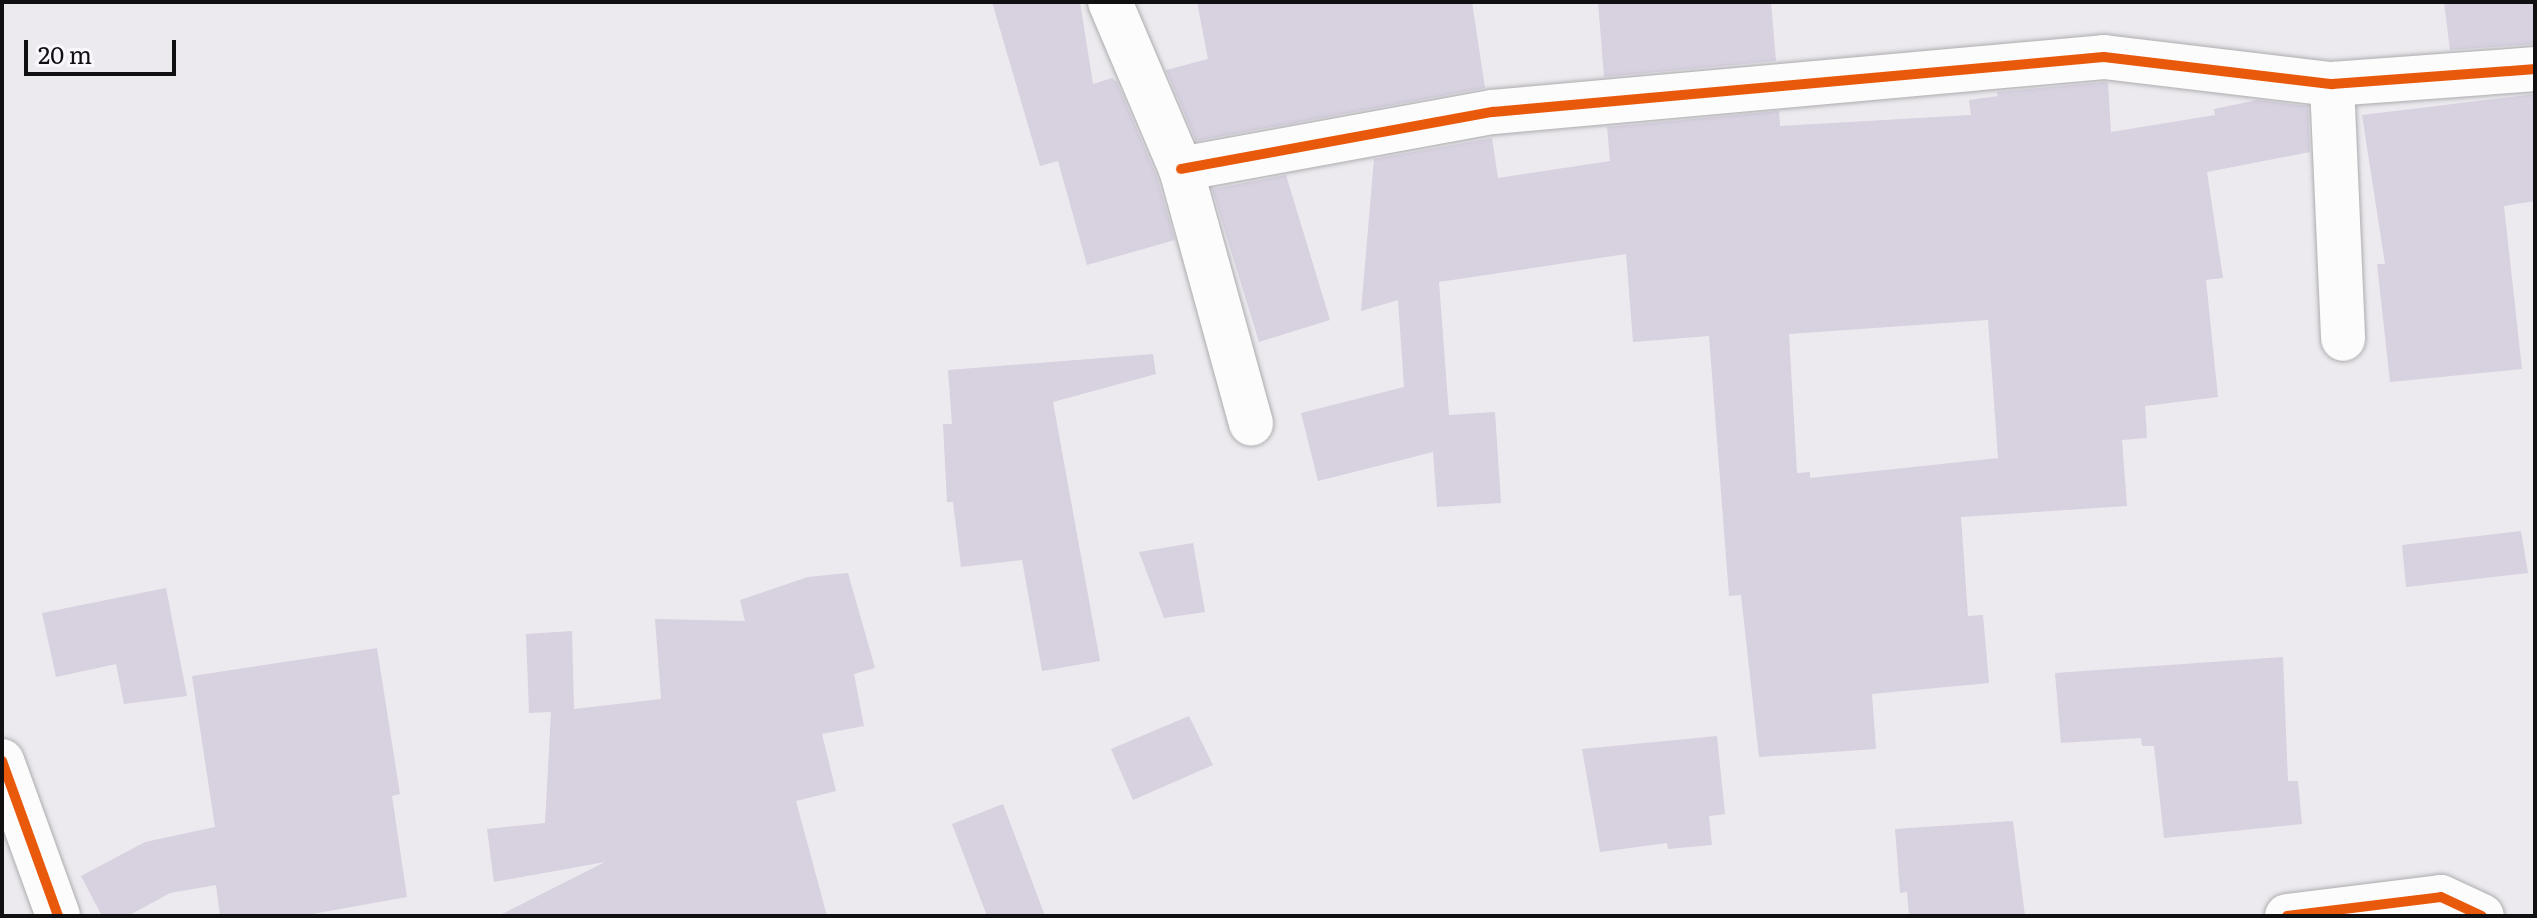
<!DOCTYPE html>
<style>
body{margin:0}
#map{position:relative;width:2537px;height:918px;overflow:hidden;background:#eceaee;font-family:Literata,serif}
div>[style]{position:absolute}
.building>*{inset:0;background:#d7d1e0}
.roads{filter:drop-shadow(0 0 2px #adacaf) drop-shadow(0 0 2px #adacaf)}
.minor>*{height:44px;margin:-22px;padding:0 22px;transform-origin:22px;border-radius:22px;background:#fcfcfc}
.cycleway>*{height:10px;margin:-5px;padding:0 5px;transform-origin:5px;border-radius:5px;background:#e8590c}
span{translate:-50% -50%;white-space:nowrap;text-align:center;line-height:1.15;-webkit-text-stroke:6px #f9f7fd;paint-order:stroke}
.frame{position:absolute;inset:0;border:4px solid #100f11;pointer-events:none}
.scale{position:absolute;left:24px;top:40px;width:152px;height:36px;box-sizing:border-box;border:4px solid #100f11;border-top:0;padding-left:10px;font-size:24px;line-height:28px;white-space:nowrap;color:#100f11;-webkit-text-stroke:6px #f9f7fd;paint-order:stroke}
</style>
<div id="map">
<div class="building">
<div style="clip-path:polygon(992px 2px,1080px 2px,1093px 84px,1112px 78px,1117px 82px,1157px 177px,1175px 240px,1087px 265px,1058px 161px,1040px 166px)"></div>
<div style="clip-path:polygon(1197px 2px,1472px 2px,1485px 88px,1196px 141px,1166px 70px,1208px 59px)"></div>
<div style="clip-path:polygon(1598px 2px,1771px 2px,1776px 61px,1604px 77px)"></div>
<div style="clip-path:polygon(2444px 2px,2535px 2px,2535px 44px,2450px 50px)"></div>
<div style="clip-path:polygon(evenodd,2104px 82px,2108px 83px,2111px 132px,2215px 115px,2214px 109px,2257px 100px,2308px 106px,2310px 152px,2207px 172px,2223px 278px,2206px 280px,2218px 397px,2145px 406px,2147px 438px,2122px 440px,2127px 506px,1961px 517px,1968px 616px,1983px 615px,1989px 683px,1872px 694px,1876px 749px,1759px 757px,1741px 595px,1729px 596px,1709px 336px,1633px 342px,1626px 254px,1439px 282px,1449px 415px,1495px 412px,1501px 503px,1437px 507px,1433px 452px,1318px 481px,1301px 413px,1404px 387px,1398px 300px,1361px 311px,1374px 159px,1492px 138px,1498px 178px,1610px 161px,1607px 127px,1779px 111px,1780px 126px,1971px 115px,1969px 100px,1998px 96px,1997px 92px,2104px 82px,1988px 320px,1998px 458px,1810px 478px,1810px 472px,1797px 473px,1789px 334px,1988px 320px)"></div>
<div style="clip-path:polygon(2535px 94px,2535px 201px,2504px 206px,2522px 369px,2390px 382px,2377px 264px,2385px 264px,2362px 115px)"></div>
<div style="clip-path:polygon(1286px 175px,1330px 320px,1259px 342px,1212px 189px)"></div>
<div style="clip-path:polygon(1153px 354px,1156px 374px,1053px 402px,1100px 661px,1042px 671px,1022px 560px,961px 567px,953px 502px,947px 502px,943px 424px,952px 424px,948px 370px)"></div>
<div style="clip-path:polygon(2521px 531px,2528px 573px,2406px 587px,2402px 545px)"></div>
<div style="clip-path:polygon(1193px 543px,1205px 612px,1164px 618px,1139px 552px)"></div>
<div style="clip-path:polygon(848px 573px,875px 668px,854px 674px,864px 726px,822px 734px,836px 791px,796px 801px,827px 916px,498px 916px,605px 862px,494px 882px,487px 829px,545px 823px,551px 712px,529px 713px,526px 634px,572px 631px,574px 709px,661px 699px,655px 619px,745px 621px,740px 600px,808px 577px)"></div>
<div style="clip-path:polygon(166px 588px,187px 696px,124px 704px,116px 664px,56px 677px,42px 613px)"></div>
<div style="clip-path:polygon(377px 648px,400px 794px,392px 796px,407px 897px,301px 916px,220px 916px,216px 885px,170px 893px,128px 916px,102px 916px,81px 876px,145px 842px,215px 827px,192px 676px)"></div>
<div style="clip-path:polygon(2283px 657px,2288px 781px,2298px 781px,2302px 824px,2164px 838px,2154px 746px,2142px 746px,2141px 738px,2061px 743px,2055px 673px)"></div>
<div style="clip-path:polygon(1189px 716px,1213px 765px,1133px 800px,1111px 749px)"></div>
<div style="clip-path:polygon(1717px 736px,1725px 814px,1709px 816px,1712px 845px,1668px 849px,1667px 843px,1600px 852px,1582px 749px)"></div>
<div style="clip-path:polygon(1003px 804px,1045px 916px,987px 916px,952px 824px)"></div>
<div style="clip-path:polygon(2013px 821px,2025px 916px,1909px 916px,1907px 892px,1900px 893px,1895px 829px)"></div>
</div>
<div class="roads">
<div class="minor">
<div style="left:1110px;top:2px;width:181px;rotate:67deg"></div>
<div style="left:1181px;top:169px;width:264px;rotate:74.6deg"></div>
<div style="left:2332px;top:84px;width:255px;rotate:87.5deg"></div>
<div style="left:1181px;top:169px;width:317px;rotate:-10.4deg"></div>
<div style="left:1493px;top:112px;width:613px;rotate:-5.14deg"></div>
<div style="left:2104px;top:57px;width:230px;rotate:6.8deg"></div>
<div style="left:2332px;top:84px;width:204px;rotate:-4.2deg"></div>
<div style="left:2px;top:761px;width:165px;rotate:70.1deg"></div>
<div style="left:2287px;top:916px;width:155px;rotate:-7deg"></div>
<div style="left:2441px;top:897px;width:45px;rotate:24.9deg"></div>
</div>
</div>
<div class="cycleway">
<div style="left:1181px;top:169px;width:317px;rotate:-10.4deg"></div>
<div style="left:1493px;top:112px;width:613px;rotate:-5.14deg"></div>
<div style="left:2104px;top:57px;width:230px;rotate:6.8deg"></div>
<div style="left:2332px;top:84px;width:204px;rotate:-4.2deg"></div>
<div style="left:2px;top:761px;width:165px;rotate:70.1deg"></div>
<div style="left:2287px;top:916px;width:155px;rotate:-7deg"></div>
<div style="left:2441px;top:897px;width:45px;rotate:24.9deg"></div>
</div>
<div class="frame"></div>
<div class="scale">20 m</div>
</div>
